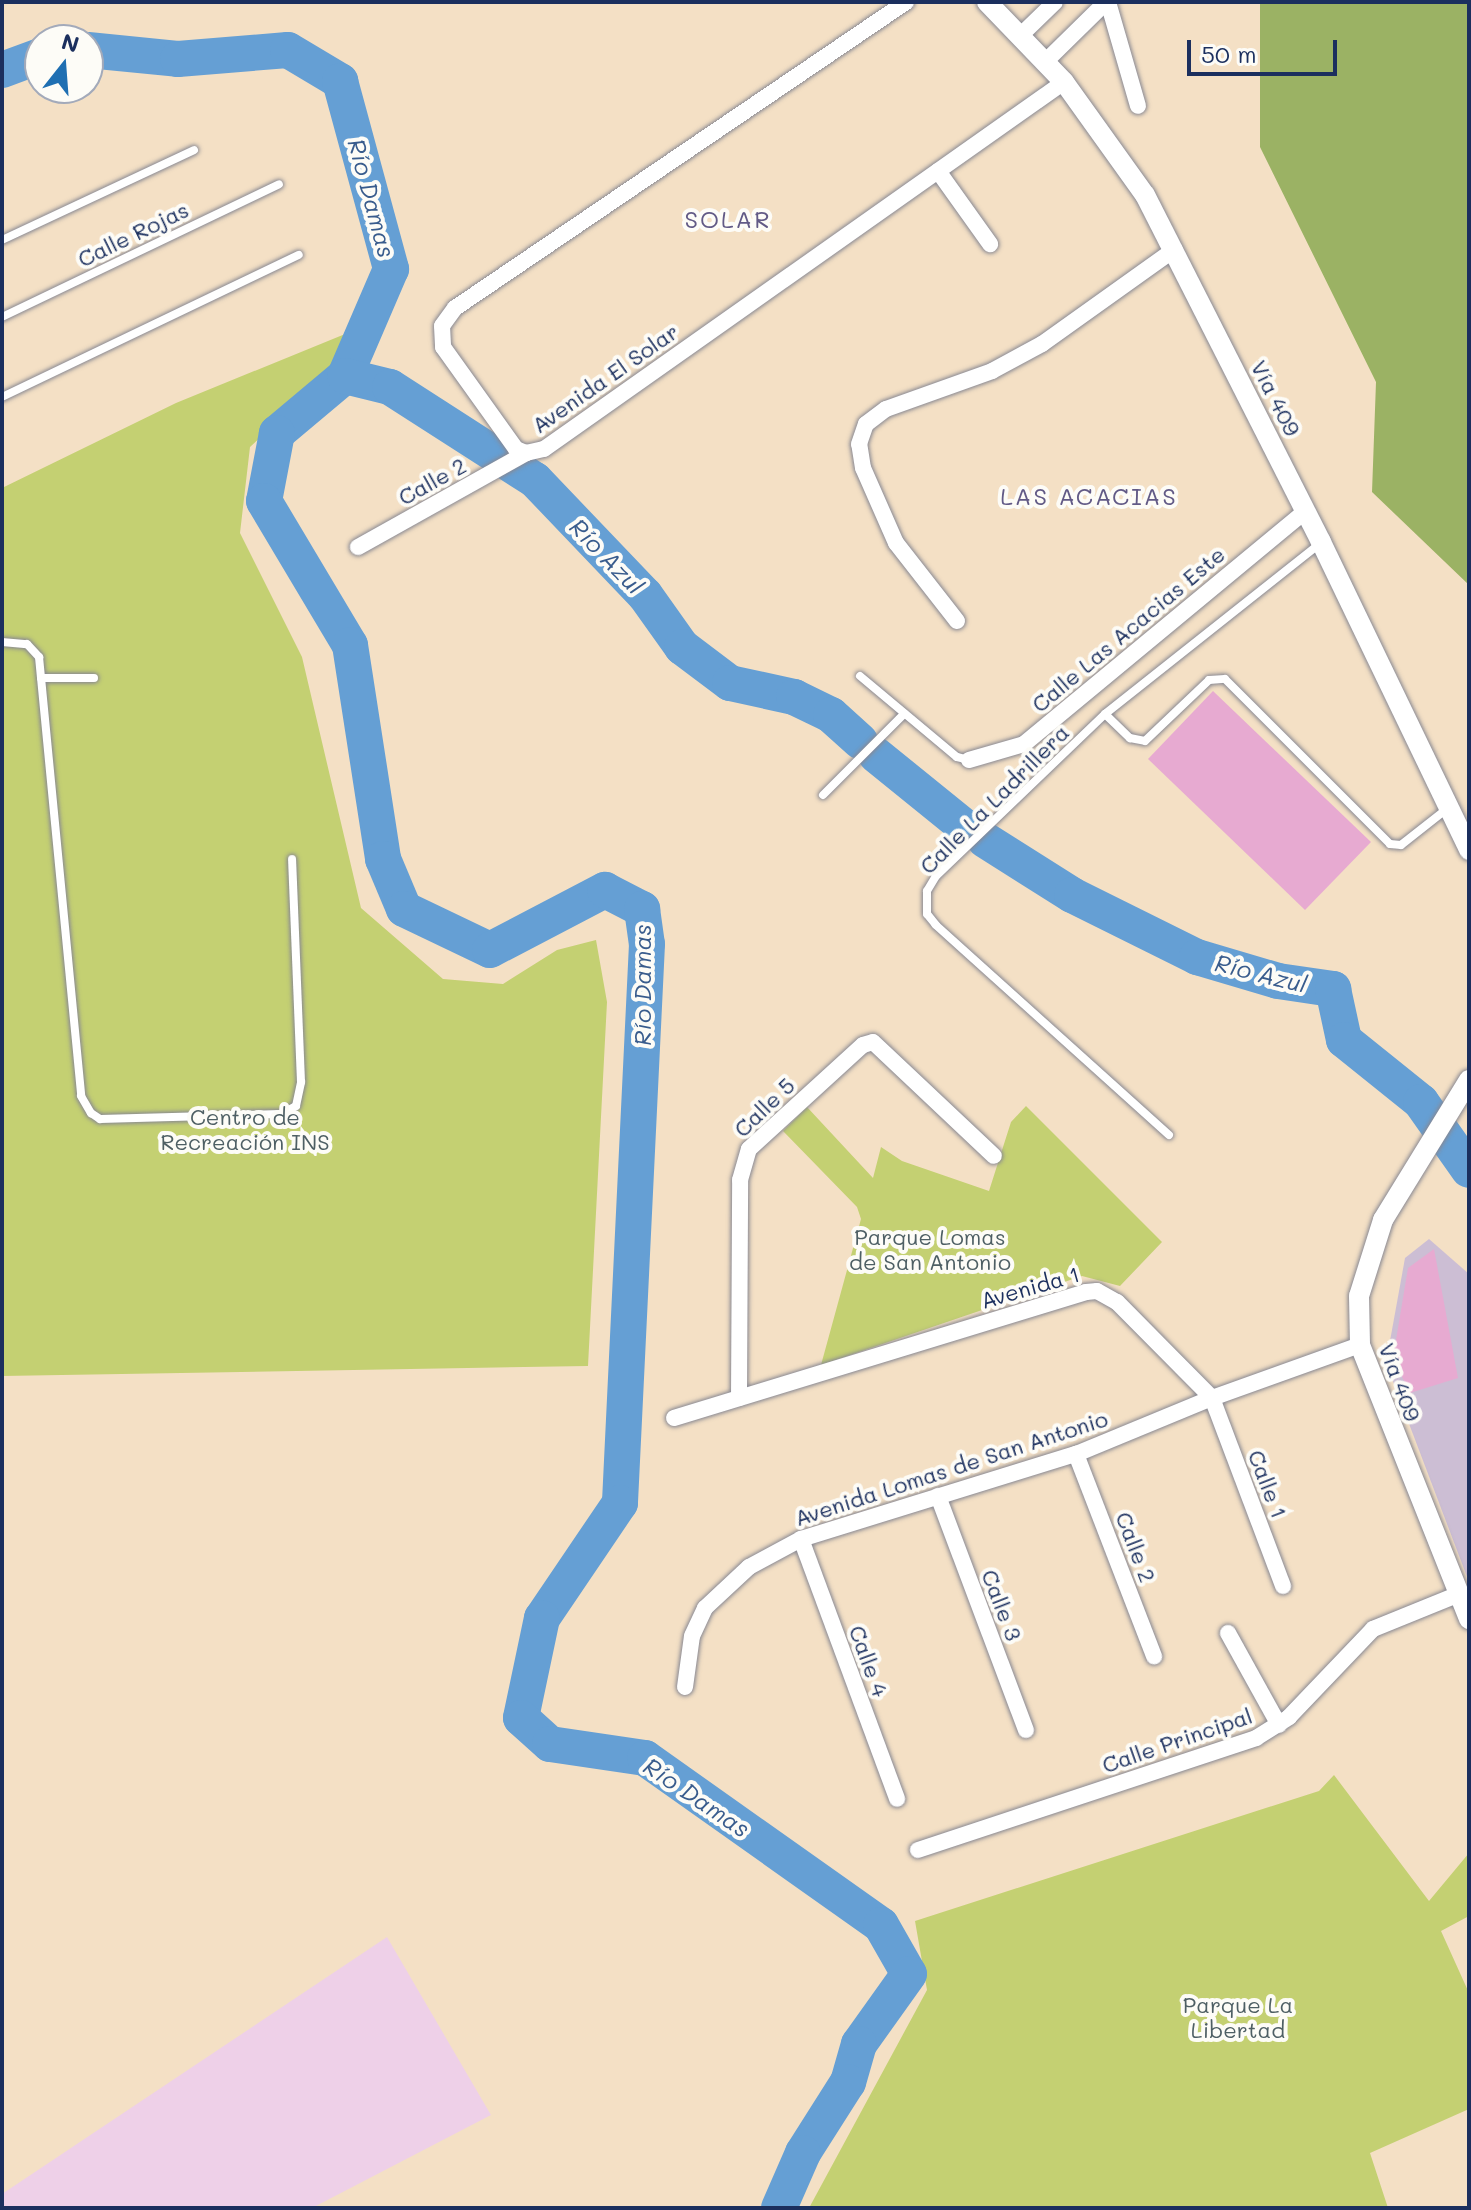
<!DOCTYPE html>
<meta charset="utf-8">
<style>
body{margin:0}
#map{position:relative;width:1471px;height:2210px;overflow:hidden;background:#f4e0c5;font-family:Mali,sans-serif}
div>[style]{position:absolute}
.built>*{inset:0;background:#eed0e8}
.industrial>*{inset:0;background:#ccbed4}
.green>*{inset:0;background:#c4d072}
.forest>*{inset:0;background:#9bb264}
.river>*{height:36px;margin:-18px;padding:0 18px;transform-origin:18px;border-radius:18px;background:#659fd4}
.building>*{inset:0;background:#e7aad1}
.roads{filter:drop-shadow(0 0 2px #888892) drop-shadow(0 0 2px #888892)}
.service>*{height:8px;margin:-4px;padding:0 4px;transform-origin:4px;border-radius:4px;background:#fff}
.minor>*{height:16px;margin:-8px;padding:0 8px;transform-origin:8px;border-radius:8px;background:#fff}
.tertiary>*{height:20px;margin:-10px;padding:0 10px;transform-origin:10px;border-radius:10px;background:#fff}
span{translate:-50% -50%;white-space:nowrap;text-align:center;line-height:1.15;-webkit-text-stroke:8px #fdfcf7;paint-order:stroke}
.street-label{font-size:22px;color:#1b2f5e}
.park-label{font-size:22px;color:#4e5f64}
.water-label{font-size:24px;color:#395c8d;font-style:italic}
.neighbourhood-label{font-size:24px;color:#625a86;letter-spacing:2px}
.frame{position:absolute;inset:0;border:4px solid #1b2f5e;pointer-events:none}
.north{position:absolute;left:24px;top:24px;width:80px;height:80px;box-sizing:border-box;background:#fdfcf7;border:2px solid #a3aaba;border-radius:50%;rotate:17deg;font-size:22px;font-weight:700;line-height:32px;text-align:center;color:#1b2f5e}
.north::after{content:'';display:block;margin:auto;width:28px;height:36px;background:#1f6fb2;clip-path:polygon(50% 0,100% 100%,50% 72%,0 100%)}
.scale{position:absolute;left:1187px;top:40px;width:150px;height:36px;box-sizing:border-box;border:4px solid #1b2f5e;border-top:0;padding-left:10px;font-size:24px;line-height:28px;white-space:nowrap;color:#1b2f5e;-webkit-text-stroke:6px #fdfcf7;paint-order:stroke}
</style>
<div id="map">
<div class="built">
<div style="clip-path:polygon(387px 1937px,491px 2115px,312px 2208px,2px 2208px,2px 2194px)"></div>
</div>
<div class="industrial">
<div style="clip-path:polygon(1429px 1239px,1469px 1274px,1469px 1582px,1386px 1363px,1405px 1258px)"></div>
</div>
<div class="green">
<div style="clip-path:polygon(350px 332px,335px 369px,250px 447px,240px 533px,302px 657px,361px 908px,443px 979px,503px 984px,557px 950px,596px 940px,607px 1002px,588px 1366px,2px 1376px,2px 488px,176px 403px)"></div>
<div style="clip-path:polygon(1026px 1106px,1162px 1242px,1120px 1286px,1082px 1276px,821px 1365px,861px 1219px,857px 1207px,783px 1131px,807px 1107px,873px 1178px,881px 1147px,902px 1161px,989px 1191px,1011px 1122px)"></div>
<div style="clip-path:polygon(1334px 1775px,1429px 1901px,1469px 1853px,1469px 1916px,1441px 1931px,1469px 1993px,1469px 2109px,1370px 2153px,1388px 2208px,809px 2208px,927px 1990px,915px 1921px,1319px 1791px)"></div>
</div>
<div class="forest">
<div style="clip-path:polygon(1260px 2px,1469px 2px,1469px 585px,1372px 492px,1376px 382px,1260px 147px)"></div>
</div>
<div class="river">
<div style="left:88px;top:50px;width:90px;rotate:5.7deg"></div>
<div style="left:178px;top:59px;width:110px;rotate:-4.7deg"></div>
<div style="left:288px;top:50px;width:61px;rotate:30.8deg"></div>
<div style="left:340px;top:81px;width:195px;rotate:74.8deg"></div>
<div style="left:391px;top:269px;width:116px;rotate:113.3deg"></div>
<div style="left:345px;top:376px;width:89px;rotate:140deg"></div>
<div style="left:277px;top:433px;width:69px;rotate:100.8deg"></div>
<div style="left:264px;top:501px;width:168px;rotate:59.2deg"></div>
<div style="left:350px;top:645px;width:217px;rotate:81.2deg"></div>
<div style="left:383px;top:859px;width:54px;rotate:67.2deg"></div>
<div style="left:404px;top:909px;width:95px;rotate:25.5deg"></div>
<div style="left:490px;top:950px;width:130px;rotate:-27.6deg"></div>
<div style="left:605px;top:890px;width:42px;rotate:27.2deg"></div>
<div style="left:642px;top:909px;width:35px;rotate:82deg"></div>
<div style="left:647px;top:944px;width:560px;rotate:92.77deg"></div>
<div style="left:620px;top:1503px;width:139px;rotate:124.1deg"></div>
<div style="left:542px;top:1618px;width:102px;rotate:101.9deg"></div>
<div style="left:521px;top:1718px;width:39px;rotate:42deg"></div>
<div style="left:550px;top:1744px;width:96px;rotate:8.4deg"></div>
<div style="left:645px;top:1758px;width:289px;rotate:35.3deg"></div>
<div style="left:881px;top:1925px;width:56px;rotate:60.3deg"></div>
<div style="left:909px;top:1974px;width:86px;rotate:125.5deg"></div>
<div style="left:859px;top:2044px;width:40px;rotate:106deg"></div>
<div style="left:848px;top:2082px;width:84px;rotate:122.4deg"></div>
<div style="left:803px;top:2153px;width:60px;rotate:113.6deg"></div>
<div style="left:2px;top:70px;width:40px;rotate:-20.2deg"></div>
<div style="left:345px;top:376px;width:46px;rotate:13.7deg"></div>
<div style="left:390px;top:387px;width:172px;rotate:32.7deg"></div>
<div style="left:535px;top:480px;width:159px;rotate:46.3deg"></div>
<div style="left:645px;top:595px;width:64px;rotate:54.6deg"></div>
<div style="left:682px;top:647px;width:60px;rotate:36.9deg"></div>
<div style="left:730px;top:683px;width:66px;rotate:12.3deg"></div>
<div style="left:794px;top:697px;width:41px;rotate:25.9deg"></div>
<div style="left:831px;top:715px;width:39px;rotate:42deg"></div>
<div style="left:876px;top:755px;width:116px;rotate:39deg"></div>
<div style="left:985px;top:840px;width:103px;rotate:32.3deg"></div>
<div style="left:1072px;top:895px;width:140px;rotate:26.4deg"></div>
<div style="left:1197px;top:957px;width:84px;rotate:16.5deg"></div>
<div style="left:1278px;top:981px;width:56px;rotate:8.3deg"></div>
<div style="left:1333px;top:989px;width:52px;rotate:77.8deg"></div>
<div style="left:1344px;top:1040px;width:99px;rotate:38.8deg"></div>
<div style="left:1421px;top:1102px;width:83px;rotate:54.8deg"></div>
</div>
<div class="building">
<div style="clip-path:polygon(1213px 691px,1371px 842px,1305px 910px,1148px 759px)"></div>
<div style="clip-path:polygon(1434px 1249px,1458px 1378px,1410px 1393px,1393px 1358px,1408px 1268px)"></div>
</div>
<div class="roads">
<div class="service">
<div style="left:2px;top:240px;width:212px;rotate:-25.1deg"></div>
<div style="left:2px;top:317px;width:307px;rotate:-25.6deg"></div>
<div style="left:2px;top:397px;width:329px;rotate:-25.6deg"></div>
<div style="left:2px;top:642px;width:25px;rotate:5deg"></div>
<div style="left:27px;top:644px;width:18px;rotate:47deg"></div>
<div style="left:39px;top:657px;width:441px;rotate:84.5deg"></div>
<div style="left:81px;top:1096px;width:20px;rotate:60deg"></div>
<div style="left:91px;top:1113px;width:11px;rotate:34deg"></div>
<div style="left:100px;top:1119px;width:181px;rotate:-1.6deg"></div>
<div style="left:281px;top:1114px;width:17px;rotate:-28deg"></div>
<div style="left:296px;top:1106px;width:25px;rotate:-78deg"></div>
<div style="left:301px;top:1082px;width:223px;rotate:-92.3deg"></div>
<div style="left:860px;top:676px;width:126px;rotate:39.9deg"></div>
<div style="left:957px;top:757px;width:12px;rotate:14deg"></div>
<div style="left:41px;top:678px;width:53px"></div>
<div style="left:1105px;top:714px;width:35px;rotate:44deg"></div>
<div style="left:1130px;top:738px;width:15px;rotate:11deg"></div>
<div style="left:1145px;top:741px;width:88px;rotate:-43.6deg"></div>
<div style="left:1209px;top:680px;width:16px;rotate:-4deg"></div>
<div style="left:1225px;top:679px;width:233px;rotate:45deg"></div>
<div style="left:1390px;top:844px;width:11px;rotate:5deg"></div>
<div style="left:1401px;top:845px;width:60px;rotate:-38.2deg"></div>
<div style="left:823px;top:795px;width:115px;rotate:-45deg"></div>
<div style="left:1169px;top:1135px;width:314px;rotate:-138deg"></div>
<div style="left:936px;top:925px;width:14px;rotate:-129deg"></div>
<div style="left:927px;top:914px;width:23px;rotate:-90deg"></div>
<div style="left:927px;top:891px;width:17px;rotate:-59deg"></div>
<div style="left:936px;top:876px;width:234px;rotate:-43.8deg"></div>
<div style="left:1105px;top:714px;width:275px;rotate:-38.4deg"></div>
</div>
<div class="minor">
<div style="left:906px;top:2px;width:545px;rotate:145.84deg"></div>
<div style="left:455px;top:308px;width:22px;rotate:126deg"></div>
<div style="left:442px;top:326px;width:21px;rotate:87deg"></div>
<div style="left:443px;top:347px;width:125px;rotate:54.4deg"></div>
<div style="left:516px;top:449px;width:11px;rotate:22deg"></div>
<div style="left:526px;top:453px;width:18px;rotate:-13deg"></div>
<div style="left:544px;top:449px;width:636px;rotate:-35.21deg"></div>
<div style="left:1108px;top:2px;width:108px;rotate:73.9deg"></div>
<div style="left:1021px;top:35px;width:47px;rotate:-44.1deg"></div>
<div style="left:1045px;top:62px;width:86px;rotate:-44.5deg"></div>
<div style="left:938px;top:171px;width:90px;rotate:54.5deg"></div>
<div style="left:358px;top:547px;width:193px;rotate:-29.2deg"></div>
<div style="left:957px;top:621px;width:99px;rotate:-128deg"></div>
<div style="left:896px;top:543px;width:82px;rotate:-113.7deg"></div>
<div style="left:863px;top:468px;width:24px;rotate:-99deg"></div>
<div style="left:859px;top:444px;width:21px;rotate:-71deg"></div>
<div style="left:866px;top:424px;width:25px;rotate:-37deg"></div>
<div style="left:886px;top:409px;width:113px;rotate:-19.7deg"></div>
<div style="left:992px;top:371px;width:57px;rotate:-28.4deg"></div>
<div style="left:1042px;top:344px;width:163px;rotate:-35.5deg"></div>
<div style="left:969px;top:760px;width:57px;rotate:-16.2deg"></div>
<div style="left:1024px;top:744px;width:366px;rotate:-39.6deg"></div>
<div style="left:739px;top:1398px;width:218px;rotate:-89.7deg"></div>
<div style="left:740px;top:1180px;width:32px;rotate:-74deg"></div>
<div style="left:749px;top:1149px;width:154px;rotate:-42.4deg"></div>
<div style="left:863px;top:1045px;width:10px;rotate:-17deg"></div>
<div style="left:873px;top:1042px;width:166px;rotate:43.3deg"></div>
<div style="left:674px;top:1418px;width:431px;rotate:-17deg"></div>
<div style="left:1086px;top:1292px;width:11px;rotate:-5deg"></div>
<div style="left:1097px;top:1291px;width:23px;rotate:29deg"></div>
<div style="left:1117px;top:1302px;width:135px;rotate:45.3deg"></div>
<div style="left:1212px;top:1398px;width:157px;rotate:-19.7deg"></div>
<div style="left:1076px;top:1454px;width:217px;rotate:68.9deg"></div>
<div style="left:938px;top:1496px;width:250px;rotate:69.4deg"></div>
<div style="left:801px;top:1539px;width:277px;rotate:69.7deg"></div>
<div style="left:1228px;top:1633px;width:105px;rotate:61deg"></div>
<div style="left:685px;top:1687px;width:51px;rotate:-82.2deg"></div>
<div style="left:692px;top:1636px;width:31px;rotate:-65deg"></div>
<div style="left:705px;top:1608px;width:60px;rotate:-43deg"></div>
<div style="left:749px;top:1567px;width:59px;rotate:-28.3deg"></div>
<div style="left:801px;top:1539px;width:288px;rotate:-17.2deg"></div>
<div style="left:1076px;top:1454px;width:147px;rotate:-22.4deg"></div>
<div style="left:1212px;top:1398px;width:201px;rotate:69.3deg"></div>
<div style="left:918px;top:1850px;width:356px;rotate:-18.3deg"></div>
<div style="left:1256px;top:1738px;width:39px;rotate:-32deg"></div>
<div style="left:1289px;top:1717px;width:122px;rotate:-46.3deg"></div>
<div style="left:1373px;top:1629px;width:93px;rotate:-22.1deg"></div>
</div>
<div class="tertiary">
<div style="left:987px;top:2px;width:111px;rotate:46.1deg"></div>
<div style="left:1064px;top:82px;width:139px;rotate:54.4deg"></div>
<div style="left:1145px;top:195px;width:389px;rotate:63.1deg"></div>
<div style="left:1321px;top:542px;width:342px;rotate:64.3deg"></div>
<div style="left:1469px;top:1080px;width:164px;rotate:121.6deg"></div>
<div style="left:1383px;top:1220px;width:80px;rotate:107.5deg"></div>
<div style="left:1359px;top:1296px;width:49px;rotate:88.8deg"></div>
<div style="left:1360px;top:1345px;width:295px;rotate:68.3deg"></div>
</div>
</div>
<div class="street-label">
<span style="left:133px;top:234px;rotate:-26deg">Calle Rojas</span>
<span style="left:605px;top:378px;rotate:-35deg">Avenida El Solar</span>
<span style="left:1276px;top:398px;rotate:63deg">Vía 409</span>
<span style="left:432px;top:481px;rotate:-29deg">Calle 2</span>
<span style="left:1128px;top:629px;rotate:-40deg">Calle Las Acacias Este</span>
<span style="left:994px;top:799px;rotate:-45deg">Calle La Ladrillera</span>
<span style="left:764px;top:1107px;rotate:-44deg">Calle 5</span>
<span style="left:1030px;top:1287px;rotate:-16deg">Avenida 1</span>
<span style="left:1400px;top:1382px;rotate:70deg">Vía 409</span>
<span style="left:951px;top:1468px;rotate:-18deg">Avenida Lomas de San Antonio</span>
<span style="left:1268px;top:1484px;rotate:69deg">Calle 1</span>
<span style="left:1136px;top:1547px;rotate:69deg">Calle 2</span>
<span style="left:1002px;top:1605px;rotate:69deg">Calle 3</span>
<span style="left:869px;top:1661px;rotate:70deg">Calle 4</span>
<span style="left:1177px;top:1740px;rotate:-19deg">Calle Principal</span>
</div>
<div class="park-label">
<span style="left:245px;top:1129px">Centro de<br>Recreación INS</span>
<span style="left:930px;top:1249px">Parque Lomas<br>de San Antonio</span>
<span style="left:1238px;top:2017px">Parque La<br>Libertad</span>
</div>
<div class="water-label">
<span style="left:372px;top:198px;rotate:75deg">Río Damas</span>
<span style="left:607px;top:556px;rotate:46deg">Río Azul</span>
<span style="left:1261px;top:973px;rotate:14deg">Río Azul</span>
<span style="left:642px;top:985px;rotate:-90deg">Río Damas</span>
<span style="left:697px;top:1797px;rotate:34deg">Río Damas</span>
</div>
<div class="neighbourhood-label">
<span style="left:728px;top:219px">SOLAR</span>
<span style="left:1089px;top:496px">LAS ACACIAS</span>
</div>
<div class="frame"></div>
<div class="north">N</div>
<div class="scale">50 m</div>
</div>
